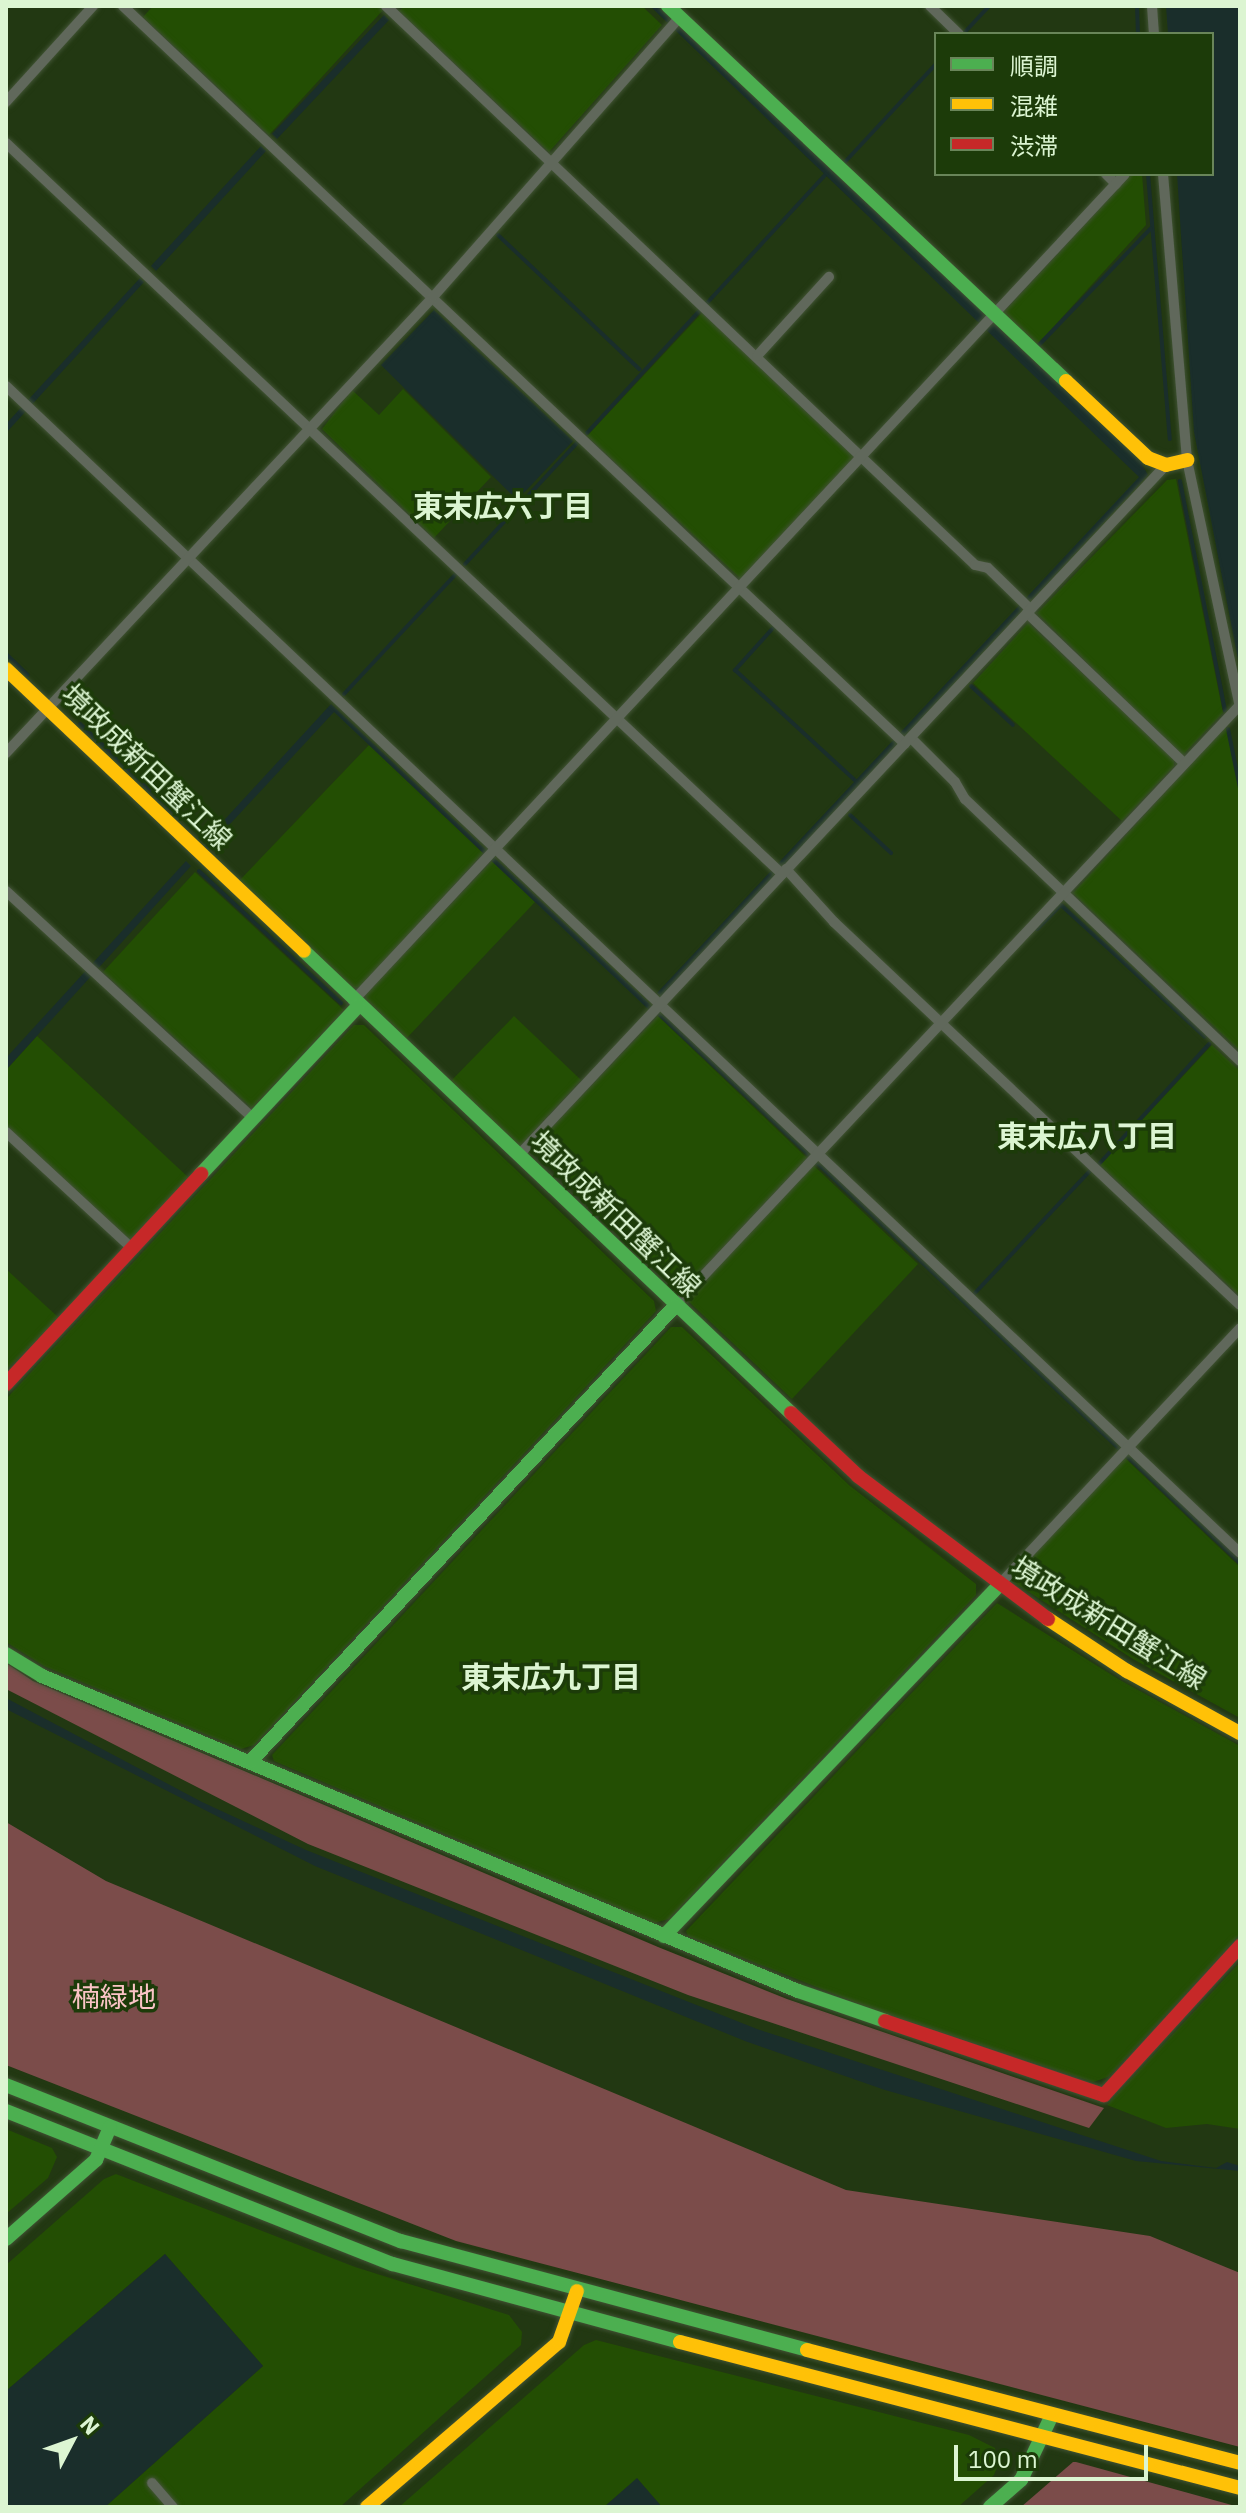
<!DOCTYPE html>
<meta charset="utf-8">
<style>
body{margin:0}
#map{position:relative;width:1246px;height:2513px;overflow:hidden;background:#223812;font-family:"IBM Plex Sans","Noto Sans JP",sans-serif}
div>[style]{position:absolute}
.built>*{inset:0;background:#234e03}
.green>*{inset:0;background:#7b4c4a}
.water>*{inset:0;background:#1a2e2b}
.stream>*{height:4px;margin:-2px;padding:0 2px;transform-origin:2px;border-radius:2px;background:#1a2e2b}
.roads{filter:drop-shadow(0 0 2px #415334) drop-shadow(0 0 2px #415334)}
.street>*{height:10px;margin:-5px;padding:0 5px;transform-origin:5px;border-radius:5px;background:#60685b}
.fast>*{height:14px;margin:-7px;padding:0 7px;transform-origin:7px;border-radius:7px;background:#4caf50}
.slow>*{height:14px;margin:-7px;padding:0 7px;transform-origin:7px;border-radius:7px;background:#ffc107}
.jam>*{height:14px;margin:-7px;padding:0 7px;transform-origin:7px;border-radius:7px;background:#c62828}
span{translate:-50% -50%;white-space:nowrap;text-align:center;line-height:1.15;-webkit-text-stroke:7px #1c3b09;paint-order:stroke}
.street-label{font-size:28px;color:#dcf5d2}
.park-label{font-size:28px;color:#fbc4c6}
.neighbourhood-label{font-size:30px;color:#dcf5d2;font-weight:700}
.frame{position:absolute;inset:0;border:8px solid #dcf5d2;pointer-events:none}
.legend{position:absolute;left:934px;top:32px;width:280px;height:144px;box-sizing:border-box;background:#1c3b09;border:2px solid #698559;margin:0;padding:10px 14px;list-style:none;font-size:24px;color:#dcf5d2}
.legend li{display:flex;align-items:center;gap:16px;height:40px}
.legend b{width:40px;border:2px solid #698559}
.north{position:absolute;left:32px;top:2401px;width:80px;height:80px;-webkit-text-stroke:6px #1c3b09;paint-order:stroke;rotate:49deg;font-size:22px;font-weight:700;line-height:32px;text-align:center;color:#dcf5d2}
.north::after{content:'';display:block;margin:auto;width:28px;height:36px;background:#dcf5d2;clip-path:polygon(50% 0,100% 100%,50% 72%,0 100%)}
.scale{position:absolute;left:954px;top:2445px;width:194px;height:36px;box-sizing:border-box;border:4px solid #dcf5d2;border-top:0;padding-left:10px;font-size:24px;line-height:28px;white-space:nowrap;color:#dcf5d2;-webkit-text-stroke:6px #1c3b09;paint-order:stroke}
</style>
<div id="map">
<div class="built">
<div style="clip-path:polygon(153px 6px,381px 6px,384px 9px,269px 135px,143px 17px)"></div>
<div style="clip-path:polygon(404px 6px,642px 6px,662px 25px,549px 152px,399px 11px)"></div>
<div style="clip-path:polygon(1132px 174px,1142px 174px,1146px 225px,1037px 345px,1003px 313px)"></div>
<div style="clip-path:polygon(702px 313px,853px 454px,854px 460px,742px 580px,587px 436px)"></div>
<div style="clip-path:polygon(403px 389px,491px 477px,434px 538px,322px 429px,352px 390px,379px 415px)"></div>
<div style="clip-path:polygon(1176px 479px,1223px 713px,1182px 756px,1037px 613px,1167px 480px)"></div>
<div style="clip-path:polygon(1028px 623px,1174px 759px,1174px 766px,1122px 821px,973px 683px)"></div>
<div style="clip-path:polygon(1226px 726px,1240px 796px,1240px 1051px,1073px 893px)"></div>
<div style="clip-path:polygon(369px 745px,483px 853px,362px 986px,353px 988px,238px 882px)"></div>
<div style="clip-path:polygon(492px 861px,535px 902px,405px 1040px,366px 1002px,366px 994px)"></div>
<div style="clip-path:polygon(195px 872px,344px 1010px,252px 1108px,103px 972px)"></div>
<div style="clip-path:polygon(514px 1016px,581px 1080px,519px 1147px,450px 1082px)"></div>
<div style="clip-path:polygon(658px 1016px,807px 1158px,680px 1293px,531px 1149px)"></div>
<div style="clip-path:polygon(354px 1025px,364px 1025px,654px 1301px,656px 1311px,254px 1745px,241px 1749px,44px 1666px,6px 1642px,6px 1399px)"></div>
<div style="clip-path:polygon(37px 1036px,189px 1178px,129px 1241px,6px 1127px,6px 1070px)"></div>
<div style="clip-path:polygon(1212px 1045px,1240px 1071px,1240px 1296px,1100px 1165px)"></div>
<div style="clip-path:polygon(812px 1164px,918px 1264px,792px 1399px,687px 1300px)"></div>
<div style="clip-path:polygon(6px 1269px,59px 1318px,6px 1370px)"></div>
<div style="clip-path:polygon(671px 1327px,682px 1327px,849px 1485px,976px 1584px,976px 1595px,669px 1919px,654px 1923px,274px 1761px,272px 1755px)"></div>
<div style="clip-path:polygon(1124px 1457px,1240px 1567px,1240px 1718px,1133px 1659px,1010px 1580px)"></div>
<div style="clip-path:polygon(997px 1603px,1120px 1680px,1240px 1746px,1240px 1934px,1108px 2077px,1093px 2082px,877px 2011px,688px 1936px,686px 1931px)"></div>
<div style="clip-path:polygon(1240px 1962px,1240px 2129px,1207px 2124px,1166px 2128px,1107px 2105px)"></div>
<div style="clip-path:polygon(6px 2129px,52px 2148px,57px 2157px,48px 2178px,6px 2214px)"></div>
<div style="clip-path:polygon(116px 2174px,355px 2267px,509px 2315px,522px 2332px,521px 2345px,340px 2507px,105px 2507px,263px 2366px,165px 2254px,6px 2391px,6px 2265px,104px 2179px)"></div>
<div style="clip-path:polygon(596px 2340px,969px 2435px,995px 2448px,998px 2465px,994px 2475px,958px 2507px,662px 2507px,637px 2479px,604px 2507px,399px 2507px,584px 2345px)"></div>
</div>
<div class="green">
<div style="clip-path:polygon(6px 1663px,33px 1681px,658px 1947px,787px 1999px,1104px 2108px,1089px 2128px,688px 1995px,308px 1844px,6px 1689px)"></div>
<div style="clip-path:polygon(6px 1822px,106px 1881px,846px 2190px,1150px 2236px,1240px 2273px,1240px 2447px,456px 2241px,6px 2065px)"></div>
<div style="clip-path:polygon(1073px 2462px,1076px 2462px,1239px 2507px,1021px 2507px)"></div>
</div>
<div class="water">
<div style="clip-path:polygon(650px 6px,657px 6px,1140px 461px,1148px 475px,661px 997px,657px 993px,1139px 477px)"></div>
<div style="clip-path:polygon(1166px 6px,1240px 6px,1240px 670px,1194px 432px,1177px 174px,1212px 174px,1212px 34px,1168px 34px)"></div>
<div style="clip-path:polygon(384px 15px,389px 20px,277px 139px,272px 134px)"></div>
<div style="clip-path:polygon(261px 146px,266px 151px,156px 271px,151px 266px)"></div>
<div style="clip-path:polygon(140px 278px,144px 282px,6px 433px,6px 424px)"></div>
<div style="clip-path:polygon(434px 310px,573px 441px,517px 500px,381px 365px)"></div>
<div style="clip-path:polygon(331px 704px,652px 1006px,649px 1010px,334px 712px,206px 850px,205px 841px)"></div>
<div style="clip-path:polygon(186px 861px,191px 866px,6px 1070px,6px 1058px)"></div>
<div style="clip-path:polygon(6px 1698px,202px 1802px,306px 1850px,757px 2029px,1161px 2161px,1216px 2168px,1227px 2162px,1240px 2166px,1240px 2171px,1136px 2161px,885px 2090px,745px 2041px,315px 1866px,6px 1709px)"></div>
<div style="clip-path:polygon(165px 2254px,263px 2366px,105px 2507px,6px 2507px,6px 2391px)"></div>
<div style="clip-path:polygon(637px 2478px,662px 2507px,604px 2507px)"></div>
</div>
<div class="stream">
<div style="left:1137px;top:6px;width:28px;rotate:88deg"></div>
<div style="left:964px;top:33px;width:37px;rotate:-47deg"></div>
<div style="left:844px;top:163px;width:135px;rotate:-47.1deg"></div>
<div style="left:1148px;top:174px;width:266px;rotate:85.3deg"></div>
<div style="left:498px;top:235px;width:195px;rotate:43.5deg"></div>
<div style="left:707px;top:303px;width:177px;rotate:-47.3deg"></div>
<div style="left:1038px;top:346px;width:163px;rotate:-46.2deg"></div>
<div style="left:587px;top:433px;width:166px;rotate:-47.4deg"></div>
<div style="left:1180px;top:481px;width:234px;rotate:78.9deg"></div>
<div style="left:465px;top:564px;width:165px;rotate:-47.2deg"></div>
<div style="left:773px;top:628px;width:57px;rotate:132.1deg"></div>
<div style="left:735px;top:670px;width:166px;rotate:42.6deg"></div>
<div style="left:6px;top:654px;width:30px;rotate:44deg"></div>
<div style="left:971px;top:686px;width:57px;rotate:42.9deg"></div>
<div style="left:344px;top:694px;width:166px;rotate:-47deg"></div>
<div style="left:80px;top:724px;width:133px;rotate:43.2deg"></div>
<div style="left:1228px;top:729px;width:60px;rotate:78.5deg"></div>
<div style="left:850px;top:815px;width:56px;rotate:42.8deg"></div>
<div style="left:199px;top:871px;width:194px;rotate:42.9deg"></div>
<div style="left:1037px;top:929px;width:34px;rotate:-45deg"></div>
<div style="left:1061px;top:905px;width:195px;rotate:42.5deg"></div>
<div style="left:659px;top:1014px;width:206px;rotate:43.2deg"></div>
<div style="left:816px;top:1162px;width:417px;rotate:43.4deg"></div>
<div style="left:1099px;top:1164px;width:163px;rotate:-47.5deg"></div>
<div style="left:974px;top:1294px;width:168px;rotate:-46.7deg"></div>
<div style="left:1128px;top:1457px;width:154px;rotate:43.4deg"></div>
</div>
<div class="roads">
<div class="street">
<div style="left:123px;top:6px;width:1075px;rotate:43.34deg"></div>
<div style="left:386px;top:6px;width:812px;rotate:43.5deg"></div>
<div style="left:975px;top:565px;width:13px;rotate:13deg"></div>
<div style="left:988px;top:568px;width:59px;rotate:44.3deg"></div>
<div style="left:930px;top:6px;width:40px;rotate:44deg"></div>
<div style="left:1152px;top:6px;width:28px;rotate:86deg"></div>
<div style="left:6px;top:102px;width:130px;rotate:-47.8deg"></div>
<div style="left:6px;top:143px;width:1066px;rotate:43.29deg"></div>
<div style="left:1106px;top:174px;width:14px;rotate:45deg"></div>
<div style="left:1163px;top:174px;width:287px;rotate:85.2deg"></div>
<div style="left:1187px;top:460px;width:253px;rotate:77.9deg"></div>
<div style="left:757px;top:356px;width:107px;rotate:-47.7deg"></div>
<div style="left:6px;top:386px;width:1698px;rotate:43.4deg"></div>
<div style="left:1027px;top:613px;width:217px;rotate:43.7deg"></div>
<div style="left:911px;top:738px;width:62px;rotate:45deg"></div>
<div style="left:955px;top:782px;width:20px;rotate:60deg"></div>
<div style="left:965px;top:799px;width:380px;rotate:43.6deg"></div>
<div style="left:6px;top:753px;width:625px;rotate:-46.88deg"></div>
<div style="left:433px;top:297px;width:373px;rotate:-48.6deg"></div>
<div style="left:786px;top:869px;width:72px;rotate:47.8deg"></div>
<div style="left:834px;top:922px;width:558px;rotate:43.33deg"></div>
<div style="left:6px;top:891px;width:335px;rotate:42.6deg"></div>
<div style="left:353px;top:1001px;width:1131px;rotate:-46.97deg"></div>
<div style="left:6px;top:1132px;width:173px;rotate:42.7deg"></div>
<div style="left:518px;top:1156px;width:947px;rotate:-46.84deg"></div>
<div style="left:675px;top:1306px;width:825px;rotate:-46.77deg"></div>
<div style="left:998px;top:1586px;width:354px;rotate:-46.8deg"></div>
<div style="left:152px;top:2483px;width:32px;rotate:49deg"></div>
</div>
<div class="fast">
<div style="left:668px;top:6px;width:547px;rotate:43.3deg"></div>
<div style="left:304px;top:951px;width:671px;rotate:43.49deg"></div>
<div style="left:201px;top:1174px;width:230px;rotate:-46.9deg"></div>
<div style="left:6px;top:1654px;width:42px;rotate:31.4deg"></div>
<div style="left:42px;top:1676px;width:819px;rotate:22.62deg"></div>
<div style="left:798px;top:1991px;width:92px;rotate:19deg"></div>
<div style="left:251px;top:1761px;width:622px;rotate:-47.02deg"></div>
<div style="left:664px;top:1936px;width:484px;rotate:-46.3deg"></div>
<div style="left:6px;top:2085px;width:425px;rotate:21.6deg"></div>
<div style="left:401px;top:2241px;width:420px;rotate:15deg"></div>
<div style="left:6px;top:2111px;width:416px;rotate:21.6deg"></div>
<div style="left:393px;top:2264px;width:297px;rotate:15.2deg"></div>
<div style="left:6px;top:2239px;width:120px;rotate:-41.3deg"></div>
<div style="left:96px;top:2160px;width:36px;rotate:-67deg"></div>
<div style="left:990px;top:2507px;width:41px;rotate:-41.1deg"></div>
<div style="left:1021px;top:2480px;width:72px;rotate:-64.5deg"></div>
</div>
<div class="slow">
<div style="left:1066px;top:381px;width:112px;rotate:43.2deg"></div>
<div style="left:1148px;top:458px;width:19px;rotate:21deg"></div>
<div style="left:1166px;top:465px;width:22px;rotate:-13deg"></div>
<div style="left:6px;top:669px;width:410px;rotate:43.4deg"></div>
<div style="left:1048px;top:1619px;width:95px;rotate:33.4deg"></div>
<div style="left:1127px;top:1671px;width:129px;rotate:28.8deg"></div>
<div style="left:680px;top:2342px;width:579px;rotate:14.61deg"></div>
<div style="left:807px;top:2350px;width:448px;rotate:14.6deg"></div>
<div style="left:367px;top:2507px;width:253px;rotate:-40.7deg"></div>
<div style="left:559px;top:2342px;width:54px;rotate:-70.6deg"></div>
</div>
<div class="jam">
<div style="left:6px;top:1384px;width:287px;rotate:-47.1deg"></div>
<div style="left:791px;top:1413px;width:92px;rotate:43.2deg"></div>
<div style="left:858px;top:1476px;width:238px;rotate:37deg"></div>
<div style="left:885px;top:2021px;width:231px;rotate:18.7deg"></div>
<div style="left:1104px;top:2095px;width:202px;rotate:-47.6deg"></div>
</div>
</div>
<div class="street-label">
<span style="left:147px;top:767px;rotate:44deg">境政成新田蟹江線</span>
<span style="left:616px;top:1214px;rotate:44deg">境政成新田蟹江線</span>
<span style="left:1109px;top:1623px;rotate:32deg">境政成新田蟹江線</span>
</div>
<div class="park-label">
<span style="left:114px;top:1997px">楠緑地</span>
</div>
<div class="neighbourhood-label">
<span style="left:503px;top:506px">東末広六丁目</span>
<span style="left:1087px;top:1136px">東末広八丁目</span>
<span style="left:551px;top:1677px">東末広九丁目</span>
</div>
<div class="frame"></div>
<ul class="legend">
<li><b style="height:10px;background:#4caf50"></b>順調</li>
<li><b style="height:10px;background:#ffc107"></b>混雑</li>
<li><b style="height:10px;background:#c62828"></b>渋滞</li>
</ul>
<div class="north">N</div>
<div class="scale">100 m</div>
</div>
